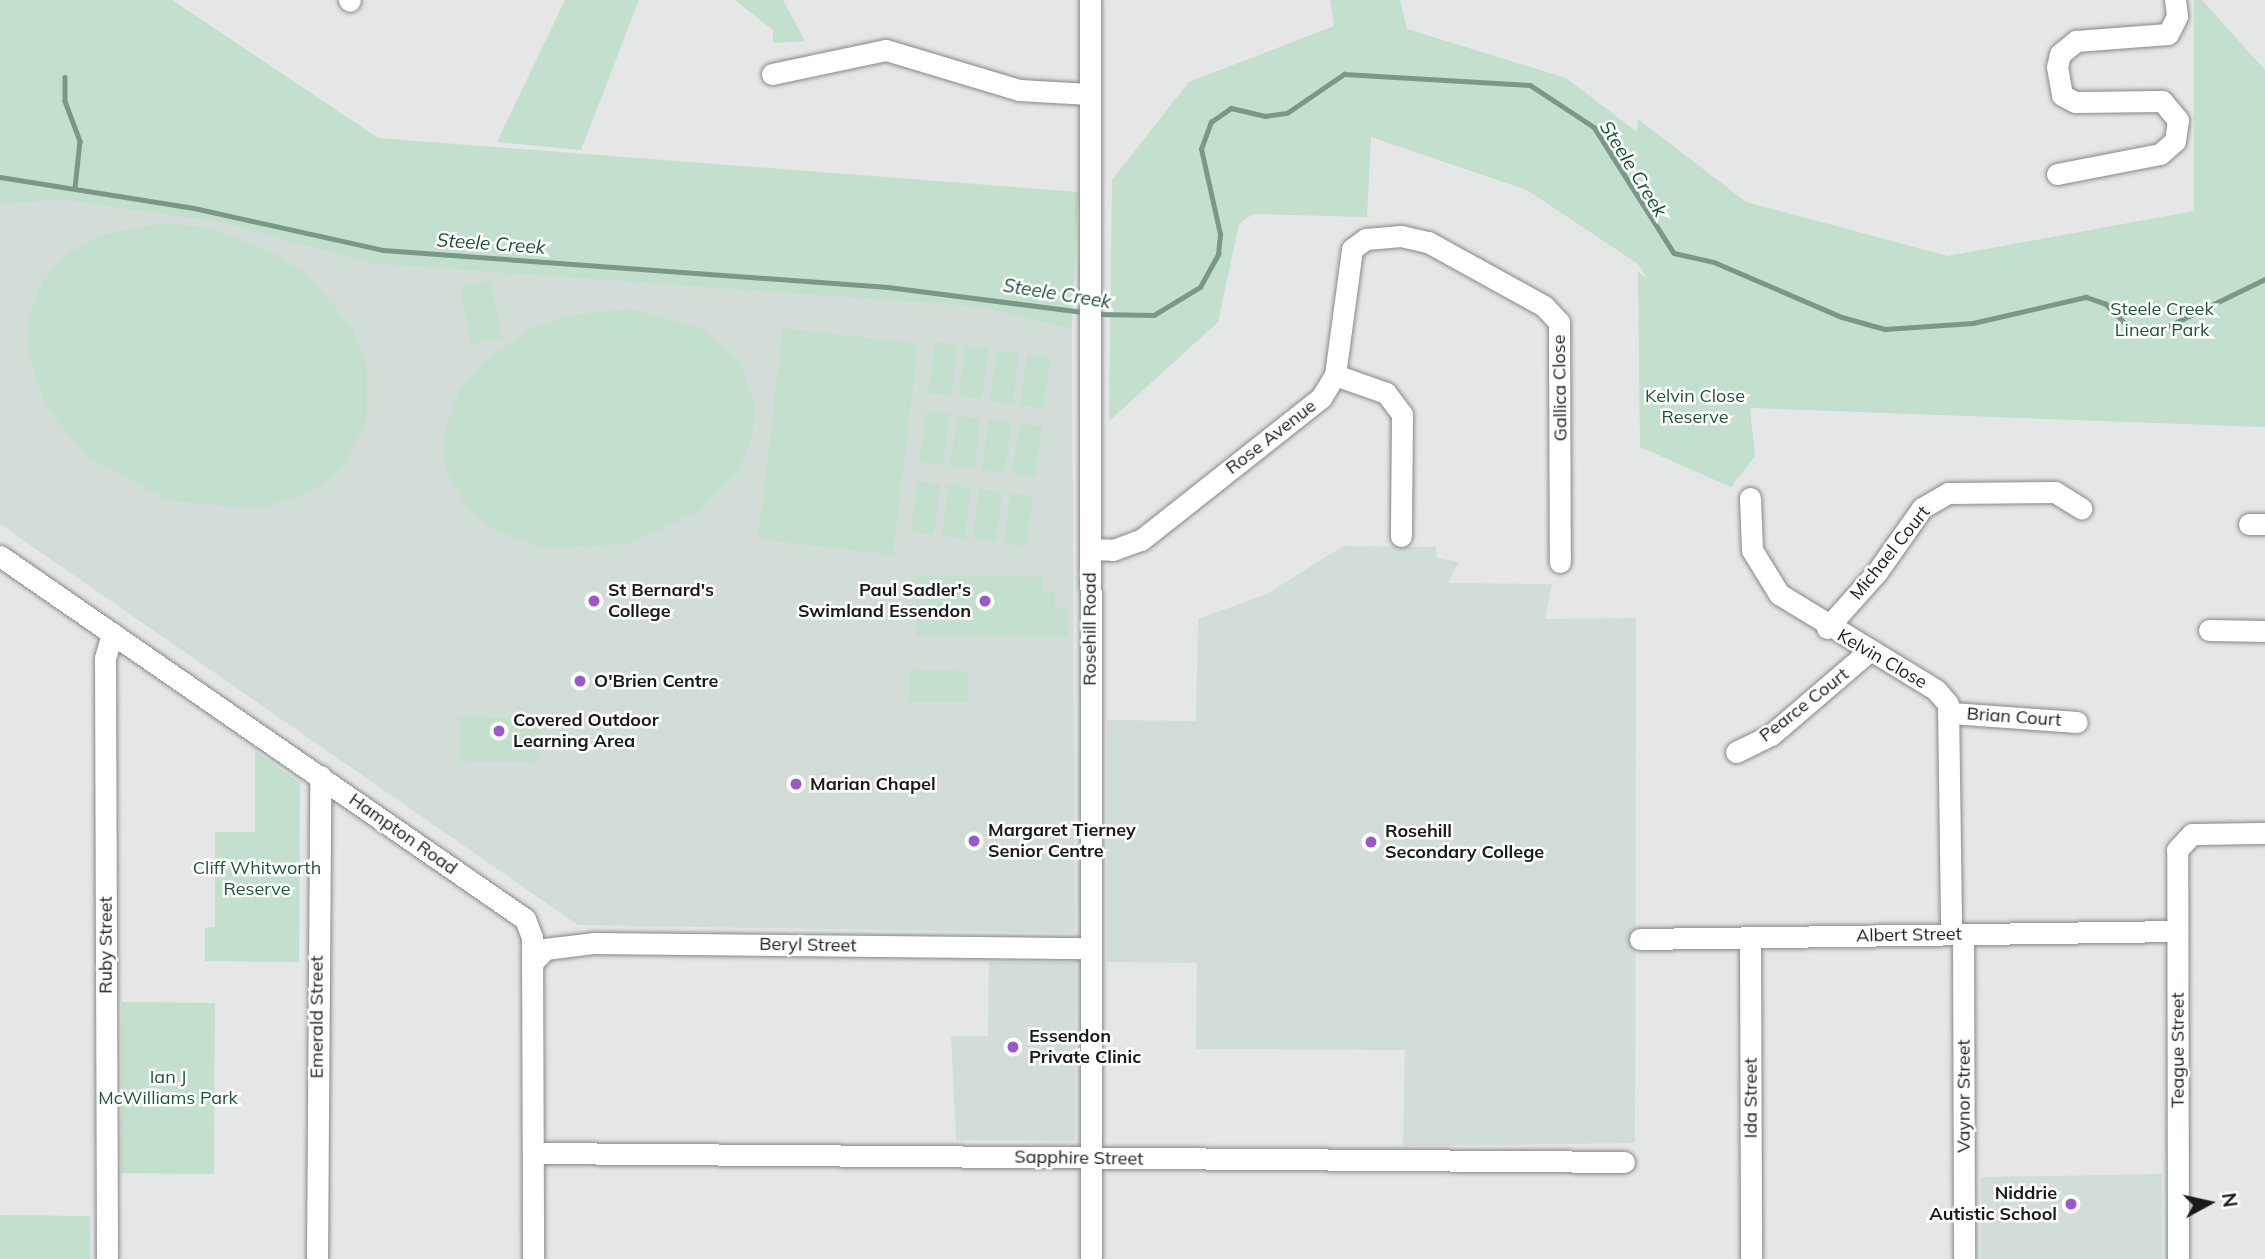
<!DOCTYPE html>
<style>
body{margin:0}
#map{position:relative;width:2265px;height:1259px;overflow:hidden;background:#e4e7e5;font-family:Mulish,sans-serif}
div>[style]{position:absolute}
.built>*{inset:0;background:#d2ddd7}
.green>*{inset:0;background:#c3dfce}
.stream>*{height:4.5px;margin:-2.25px;padding:0 2.25px;transform-origin:2.25px;border-radius:2.25px;background:#799986}
.roads{filter:drop-shadow(0 0 2px #868987) drop-shadow(0 0 2px #868987)}
.minor>*{height:21px;margin:-10.5px;padding:0 10.5px;transform-origin:10.5px;border-radius:10.5px;background:#fff}
.dots>*{width:19px;height:19px;translate:-50% -50%;box-sizing:border-box;border:4px solid #fff;border-radius:50%}
span{translate:-50% -50%;white-space:nowrap;text-align:center;line-height:1.15;-webkit-text-stroke:5px #fff;paint-order:stroke}
.park-label{font-size:18px;color:#1d543a}
.street-label{font-size:18px;color:#191b1a}
.poi-label{font-size:18px;color:#191b1a;font-weight:700}
.left{translate:0 -50%;text-align:left}
.right{translate:-100% -50%;text-align:right}
.water-label{font-size:19px;color:#185036;font-style:italic}
.north{position:absolute;left:2174px;top:1168px;width:70px;height:70px;-webkit-text-stroke:5px #fff;paint-order:stroke;rotate:82deg;font-size:19px;font-weight:700;line-height:28px;text-align:center;color:#191b1a}
.north::after{content:'';display:block;margin:auto;width:24px;height:32px;background:#191b1a;clip-path:polygon(50% 0,100% 100%,50% 72%,0 100%)}
</style>
<div id="map">
<div class="built">
<div style="clip-path:polygon(62px 200px,224px 223px,372px 264px,978px 307px,1072px 330px,1075px 933px,578px 925px,0 524px,0 205px)"></div>
<div style="clip-path:polygon(1343px 546px,1436px 547px,1437px 558px,1459px 562px,1448px 583px,1552px 584px,1545px 619px,1636px 618px,1635px 1143px,1403px 1146px,1405px 1050px,1196px 1049px,1197px 963px,1107px 962px,1107px 720px,1196px 721px,1198px 619px,1267px 594px)"></div>
<div style="clip-path:polygon(989px 962px,1076px 962px,1075px 1141px,956px 1140px,951px 1036px,988px 1036px)"></div>
<div style="clip-path:polygon(2162px 1174px,2162px 1259px,1981px 1259px,1981px 1177px)"></div>
</div>
<div class="green">
<div style="clip-path:polygon(0 0,172px 0,378px 138px,1078px 192px,1072px 330px,978px 307px,372px 264px,224px 223px,62px 200px,0 205px)"></div>
<div style="clip-path:polygon(565px 0,639px 0,581px 150px,497px 142px)"></div>
<div style="clip-path:polygon(735px 0,783px 0,805px 41px,773px 43px,773px 30px)"></div>
<div style="clip-path:polygon(1330px 0,1400px 0,1407px 29px,1566px 78px,1637px 132px,1638px 119px,1746px 202px,1948px 256px,2194px 211px,2194px 0,2202px 0,2265px 70px,2265px 427px,1750px 408px,1755px 456px,1731px 487px,1640px 447px,1638px 272px,1647px 278px,1638px 264px,1527px 190px,1371px 137px,1367px 217px,1253px 214px,1239px 224px,1218px 322px,1109px 421px,1112px 180px,1189px 82px,1334px 26px)"></div>
<div style="clip-path:polygon(163px 223px,208px 228px,273px 252px,310px 278px,352px 328px,367px 365px,367px 420px,343px 467px,313px 491px,256px 509px,167px 500px,86px 456px,45px 405px,27px 350px,29px 313px,43px 281px,68px 254px,101px 235px)"></div>
<div style="clip-path:polygon(491px 280px,502px 338px,471px 344px,460px 286px)"></div>
<div style="clip-path:polygon(632px 309px,704px 329px,740px 363px,755px 406px,752px 438px,739px 469px,701px 510px,628px 544px,547px 548px,494px 530px,468px 509px,445px 468px,443px 437px,460px 390px,483px 362px,532px 328px,571px 315px)"></div>
<div style="clip-path:polygon(783px 328px,918px 344px,893px 555px,758px 539px)"></div>
<div style="clip-path:polygon(935px 342px,958px 345px,951px 396px,928px 393px)"></div>
<div style="clip-path:polygon(965px 346px,988px 349px,982px 399px,959px 396px)"></div>
<div style="clip-path:polygon(996px 350px,1019px 353px,1013px 404px,990px 401px)"></div>
<div style="clip-path:polygon(1027px 354px,1050px 357px,1044px 408px,1021px 405px)"></div>
<div style="clip-path:polygon(926px 412px,949px 414px,943px 465px,919px 462px)"></div>
<div style="clip-path:polygon(957px 416px,980px 419px,974px 469px,950px 466px)"></div>
<div style="clip-path:polygon(988px 420px,1011px 423px,1005px 473px,982px 470px)"></div>
<div style="clip-path:polygon(1019px 424px,1042px 426px,1035px 477px,1012px 474px)"></div>
<div style="clip-path:polygon(917px 481px,940px 484px,934px 535px,911px 532px)"></div>
<div style="clip-path:polygon(948px 485px,971px 488px,965px 539px,942px 536px)"></div>
<div style="clip-path:polygon(979px 489px,1002px 492px,996px 542px,973px 539px)"></div>
<div style="clip-path:polygon(1010px 493px,1033px 496px,1027px 546px,1004px 543px)"></div>
<div style="clip-path:polygon(915px 576px,1043px 577px,1043px 592px,1055px 592px,1055px 609px,1068px 609px,1068px 637px,915px 636px)"></div>
<div style="clip-path:polygon(909px 670px,968px 671px,968px 702px,909px 702px)"></div>
<div style="clip-path:polygon(459px 717px,540px 718px,540px 762px,459px 761px)"></div>
<div style="clip-path:polygon(255px 751px,300px 783px,299px 962px,205px 961px,205px 928px,215px 927px,215px 832px,255px 832px)"></div>
<div style="clip-path:polygon(122px 1002px,215px 1003px,214px 1174px,121px 1173px)"></div>
<div style="clip-path:polygon(0 1215px,90px 1216px,90px 1259px,0 1259px)"></div>
</div>
<div class="stream">
<div style="left:65px;top:77px;width:24px;rotate:90deg"></div>
<div style="left:65px;top:101px;width:43px;rotate:69.4deg"></div>
<div style="left:80px;top:141px;width:47px;rotate:96.1deg"></div>
<div style="left:0;top:177px;width:196px;rotate:9.1deg"></div>
<div style="left:194px;top:208px;width:194px;rotate:12.5deg"></div>
<div style="left:383px;top:250px;width:506px;rotate:4.19deg"></div>
<div style="left:888px;top:287px;width:198px;rotate:7.3deg"></div>
<div style="left:1096px;top:314px;width:58px;rotate:1deg"></div>
<div style="left:1154px;top:315px;width:54px;rotate:-31.3deg"></div>
<div style="left:1200px;top:287px;width:38px;rotate:-61deg"></div>
<div style="left:1218px;top:254px;width:20px;rotate:-84deg"></div>
<div style="left:1220px;top:234px;width:87px;rotate:-102.6deg"></div>
<div style="left:1201px;top:149px;width:29px;rotate:-70deg"></div>
<div style="left:1211px;top:122px;width:24px;rotate:-35deg"></div>
<div style="left:1231px;top:108px;width:35px;rotate:13deg"></div>
<div style="left:1265px;top:116px;width:22px;rotate:-8deg"></div>
<div style="left:1287px;top:113px;width:69px;rotate:-34.4deg"></div>
<div style="left:1344px;top:74px;width:186px;rotate:3.4deg"></div>
<div style="left:1530px;top:85px;width:77px;rotate:33.3deg"></div>
<div style="left:1594px;top:127px;width:149px;rotate:57.6deg"></div>
<div style="left:1674px;top:253px;width:41px;rotate:12.7deg"></div>
<div style="left:1714px;top:262px;width:139px;rotate:23.3deg"></div>
<div style="left:1842px;top:317px;width:45px;rotate:15.6deg"></div>
<div style="left:1885px;top:329px;width:88px;rotate:-3.9deg"></div>
<div style="left:1973px;top:323px;width:116px;rotate:-13deg"></div>
<div style="left:2086px;top:297px;width:21px;rotate:19deg"></div>
<div style="left:2106px;top:304px;width:42px;rotate:45deg"></div>
<div style="left:2136px;top:334px;width:18px;rotate:-3deg"></div>
<div style="left:2154px;top:333px;width:123px;rotate:-25.9deg"></div>
</div>
<div class="roads">
<div class="minor">
<div style="left:349px;top:0;width:1px;rotate:45deg"></div>
<div style="left:1090px;top:0;width:1259px;rotate:89.95deg"></div>
<div style="left:772px;top:74px;width:116px;rotate:-11.9deg"></div>
<div style="left:886px;top:50px;width:139px;rotate:16.7deg"></div>
<div style="left:1019px;top:90px;width:70px;rotate:3.3deg"></div>
<div style="left:2057px;top:174px;width:105px;rotate:-11deg"></div>
<div style="left:2160px;top:154px;width:20px;rotate:-41deg"></div>
<div style="left:2175px;top:141px;width:21px;rotate:-82deg"></div>
<div style="left:2178px;top:120px;width:25px;rotate:-130deg"></div>
<div style="left:2162px;top:101px;width:87px;rotate:179.3deg"></div>
<div style="left:2075px;top:102px;width:15px;rotate:-152deg"></div>
<div style="left:2062px;top:95px;width:28px;rotate:-100deg"></div>
<div style="left:2057px;top:67px;width:13px;rotate:-77deg"></div>
<div style="left:2060px;top:54px;width:21px;rotate:-39deg"></div>
<div style="left:2076px;top:41px;width:92px;rotate:-4.4deg"></div>
<div style="left:2168px;top:34px;width:20px;rotate:-63deg"></div>
<div style="left:2177px;top:16px;width:16px;rotate:-97deg"></div>
<div style="left:1335px;top:375px;width:54px;rotate:19.4deg"></div>
<div style="left:1386px;top:393px;width:26px;rotate:53deg"></div>
<div style="left:1402px;top:414px;width:122px;rotate:90.5deg"></div>
<div style="left:1750px;top:498px;width:52px;rotate:87.8deg"></div>
<div style="left:1752px;top:550px;width:52px;rotate:58.5deg"></div>
<div style="left:1779px;top:594px;width:184px;rotate:31.4deg"></div>
<div style="left:1936px;top:690px;width:18px;rotate:49deg"></div>
<div style="left:1948px;top:704px;width:229px;rotate:89.2deg"></div>
<div style="left:2249px;top:524px;width:16px"></div>
<div style="left:1090px;top:549px;width:23px;rotate:2deg"></div>
<div style="left:1113px;top:550px;width:30px;rotate:-20deg"></div>
<div style="left:1141px;top:540px;width:229px;rotate:-38.3deg"></div>
<div style="left:1321px;top:398px;width:27px;rotate:-59deg"></div>
<div style="left:1335px;top:375px;width:127px;rotate:-82.3deg"></div>
<div style="left:1352px;top:249px;width:17px;rotate:-36deg"></div>
<div style="left:1366px;top:239px;width:35px;rotate:-5deg"></div>
<div style="left:1401px;top:236px;width:28px;rotate:13deg"></div>
<div style="left:1428px;top:242px;width:132px;rotate:28.9deg"></div>
<div style="left:1544px;top:306px;width:22px;rotate:47deg"></div>
<div style="left:1559px;top:322px;width:240px;rotate:89.8deg"></div>
<div style="left:0;top:556px;width:638px;rotate:34.66deg"></div>
<div style="left:525px;top:919px;width:19px;rotate:69deg"></div>
<div style="left:532px;top:937px;width:322px;rotate:89.8deg"></div>
<div style="left:1827px;top:628px;width:75px;rotate:-48.2deg"></div>
<div style="left:1877px;top:572px;width:78px;rotate:-54.9deg"></div>
<div style="left:1922px;top:508px;width:30px;rotate:-30deg"></div>
<div style="left:1948px;top:493px;width:107px;rotate:-0.5deg"></div>
<div style="left:2055px;top:492px;width:31px;rotate:32deg"></div>
<div style="left:2209px;top:630px;width:56px;rotate:1deg"></div>
<div style="left:1951px;top:713px;width:126px;rotate:4.1deg"></div>
<div style="left:1736px;top:752px;width:39px;rotate:-26deg"></div>
<div style="left:1771px;top:735px;width:128px;rotate:-40.6deg"></div>
<div style="left:1963px;top:934px;width:325px;rotate:89.8deg"></div>
<div style="left:1750px;top:937px;width:322px;rotate:89.8deg"></div>
<div style="left:1640px;top:939px;width:537px;rotate:-0.85deg"></div>
<div style="left:533px;top:962px;width:18px;rotate:-47deg"></div>
<div style="left:545px;top:949px;width:48px;rotate:-7.1deg"></div>
<div style="left:593px;top:943px;width:498px;rotate:0.6deg"></div>
<div style="left:534px;top:1153px;width:1090px;rotate:0.47deg"></div>
<div style="left:107px;top:1259px;width:601px;rotate:-90.19deg"></div>
<div style="left:105px;top:658px;width:26px;rotate:-74deg"></div>
<div style="left:317px;top:1259px;width:483px;rotate:-89.6deg"></div>
<div style="left:2178px;top:1259px;width:409px;rotate:-90.1deg"></div>
<div style="left:2177px;top:850px;width:22px;rotate:-47deg"></div>
<div style="left:2192px;top:834px;width:73px;rotate:-0.8deg"></div>
</div>
</div>
<div class="dots">
<div style="left:594px;top:601px;background:#9c57cb"></div>
<div style="left:985px;top:601px;background:#9c57cb"></div>
<div style="left:580px;top:681px;background:#9c57cb"></div>
<div style="left:499px;top:731px;background:#9c57cb"></div>
<div style="left:796px;top:784px;background:#9c57cb"></div>
<div style="left:974px;top:841px;background:#9c57cb"></div>
<div style="left:1371px;top:842px;background:#9c57cb"></div>
<div style="left:1013px;top:1047px;background:#9c57cb"></div>
<div style="left:2071px;top:1204px;background:#9c57cb"></div>
</div>
<div class="park-label">
<span style="left:2162px;top:320px">Steele Creek<br>Linear Park</span>
<span style="left:1695px;top:407px">Kelvin Close<br>Reserve</span>
<span style="left:257px;top:879px">Cliff Whitworth<br>Reserve</span>
<span style="left:168px;top:1088px">Ian J<br>McWilliams Park</span>
</div>
<div class="street-label">
<span style="left:1560px;top:388px;rotate:-91deg">Gallica Close</span>
<span style="left:1271px;top:437px;rotate:-38deg">Rose Avenue</span>
<span style="left:1890px;top:553px;rotate:-51deg">Michael Court</span>
<span style="left:1090px;top:629px;rotate:-90deg">Rosehill Road</span>
<span style="left:1882px;top:659px;rotate:30deg">Kelvin Close</span>
<span style="left:1804px;top:705px;rotate:-38deg">Pearce Court</span>
<span style="left:2014px;top:717px;rotate:4deg">Brian Court</span>
<span style="left:403px;top:834px;rotate:35deg">Hampton Road</span>
<span style="left:1909px;top:935px;rotate:-1deg">Albert Street</span>
<span style="left:106px;top:945px;rotate:-90deg">Ruby Street</span>
<span style="left:808px;top:945px;rotate:1deg">Beryl Street</span>
<span style="left:317px;top:1017px;rotate:-90deg">Emerald Street</span>
<span style="left:2178px;top:1050px;rotate:-90deg">Teague Street</span>
<span style="left:1964px;top:1096px;rotate:-90deg">Vaynor Street</span>
<span style="left:1751px;top:1098px;rotate:-90deg">Ida Street</span>
<span style="left:1079px;top:1158px;rotate:1deg">Sapphire Street</span>
</div>
<div class="poi-label">
<span class="left" style="left:608px;top:601px">St Bernard's<br>College</span>
<span class="right" style="left:971px;top:601px">Paul Sadler's<br>Swimland Essendon</span>
<span class="left" style="left:594px;top:681px">O'Brien Centre</span>
<span class="left" style="left:513px;top:731px">Covered Outdoor<br>Learning Area</span>
<span class="left" style="left:810px;top:784px">Marian Chapel</span>
<span class="left" style="left:988px;top:841px">Margaret Tierney<br>Senior Centre</span>
<span class="left" style="left:1385px;top:842px">Rosehill<br>Secondary College</span>
<span class="left" style="left:1029px;top:1047px">Essendon<br>Private Clinic</span>
<span class="right" style="left:2057px;top:1204px">Niddrie<br>Autistic School</span>
</div>
<div class="water-label">
<span style="left:1633px;top:169px;rotate:58deg">Steele Creek</span>
<span style="left:491px;top:244px;rotate:4deg">Steele Creek</span>
<span style="left:1057px;top:294px;rotate:9deg">Steele Creek</span>
</div>
<div class="north">N</div>
</div>
